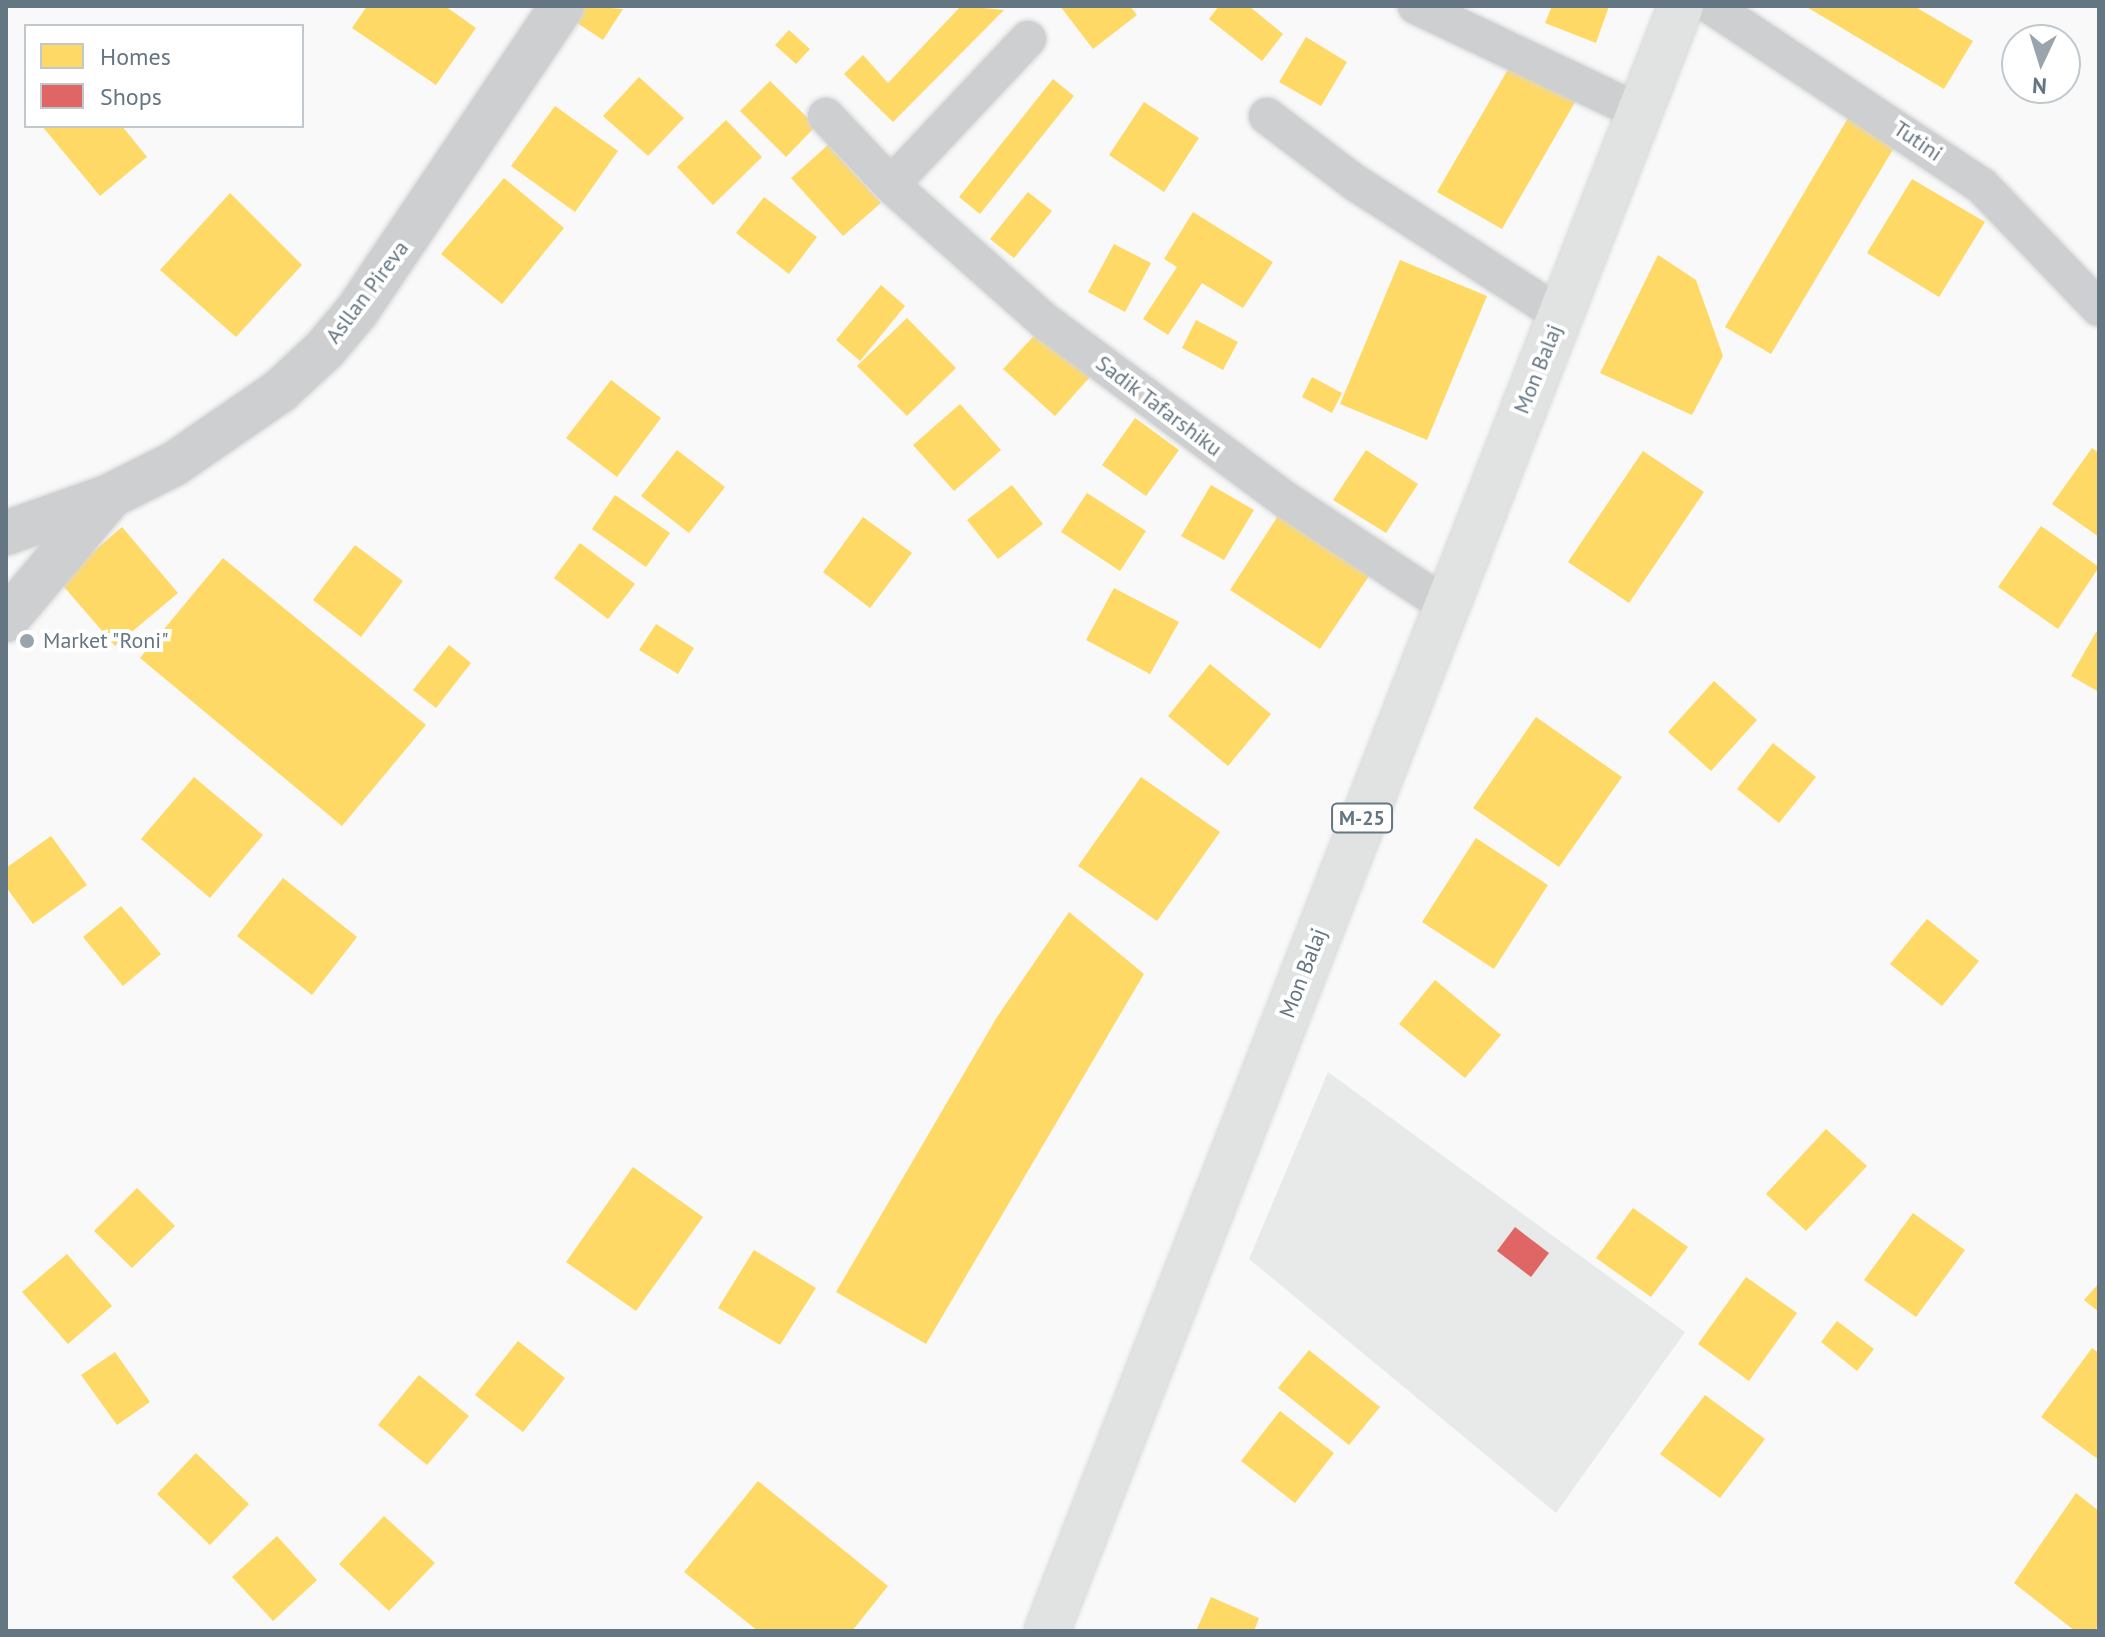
<!DOCTYPE html>
<style>
body{margin:0}
#map{position:relative;width:2105px;height:1637px;overflow:hidden;background:#f9f9f9;font-family:"PT Sans",sans-serif}
div>[style]{position:absolute}
.built>*{inset:0;background:#e8e9e9}
.homes>*{inset:0;background:#ffd966}
.shops>*{inset:0;background:#e06666}
.roads{filter:drop-shadow(0 0 2px #d5d6d7) drop-shadow(0 0 2px #d5d6d7)}
.minor>*{height:36px;margin:-18px;padding:0 18px;transform-origin:18px;border-radius:18px;background:#cecfd0}
.tertiary>*{height:44px;margin:-22px;padding:0 22px;transform-origin:22px;border-radius:22px;background:#cecfd0}
.primary>*{height:44px;margin:-22px;padding:0 22px;transform-origin:22px;border-radius:22px;background:#e1e2e2}
.dots>*{width:22px;height:22px;translate:-50% -50%;box-sizing:border-box;border:4px solid #fff;border-radius:50%}
span{translate:-50% -50%;white-space:nowrap;text-align:center;line-height:1.15;-webkit-text-stroke:8px #fff;paint-order:stroke}
.shield-label span{padding:2px 6px;background:#fff;border:2px solid;border-radius:6px;-webkit-text-stroke-width:0}
.shield-label{font-size:20px;color:#657683;font-weight:700}
.street-label{font-size:22px;color:#657683}
.poi-label{font-size:22px;color:#657683}
.left{translate:0 -50%;text-align:left}
.frame{position:absolute;inset:0;border:8px solid #657683;pointer-events:none}
.legend{position:absolute;left:24px;top:24px;width:280px;height:104px;box-sizing:border-box;background:#fff;border:2px solid #c1c8cd;margin:0;padding:10px 14px;list-style:none;font-size:24px;color:#657683}
.legend li{display:flex;align-items:center;gap:16px;height:40px}
.legend b{width:40px;border:2px solid #c1c8cd}
.north{position:absolute;left:2001px;top:24px;width:80px;height:80px;box-sizing:border-box;background:#fff;border:2px solid #c1c8cd;border-radius:50%;rotate:184deg;font-size:22px;font-weight:700;line-height:32px;text-align:center;color:#657683}
.north::after{content:'';display:block;margin:auto;width:28px;height:36px;background:#99a4ac;clip-path:polygon(50% 0,100% 100%,50% 72%,0 100%)}
</style>
<div id="map">
<div class="built">
<div style="clip-path:polygon(1328px 1072px,1685px 1332px,1556px 1513px,1249px 1259px)"></div>
</div>
<div class="homes">
<div style="clip-path:polygon(367px 6px,445px 6px,476px 28px,436px 85px,352px 28px)"></div>
<div style="clip-path:polygon(583px 6px,623px 9px,603px 40px,574px 21px)"></div>
<div style="clip-path:polygon(961px 6px,1004px 10px,893px 122px,844px 74px,863px 55px,888px 83px)"></div>
<div style="clip-path:polygon(1060px 6px,1130px 6px,1137px 15px,1093px 49px)"></div>
<div style="clip-path:polygon(1219px 6px,1249px 6px,1283px 34px,1262px 61px,1209px 19px)"></div>
<div style="clip-path:polygon(1552px 6px,1609px 6px,1596px 43px,1545px 23px)"></div>
<div style="clip-path:polygon(1805px 6px,1914px 6px,1973px 41px,1944px 89px)"></div>
<div style="clip-path:polygon(789px 30px,810px 49px,796px 64px,775px 45px)"></div>
<div style="clip-path:polygon(1306px 37px,1347px 62px,1321px 106px,1279px 82px)"></div>
<div style="clip-path:polygon(1514px 59px,1578px 97px,1502px 229px,1437px 192px)"></div>
<div style="clip-path:polygon(639px 77px,684px 118px,648px 156px,603px 116px)"></div>
<div style="clip-path:polygon(1053px 79px,1074px 96px,980px 214px,959px 197px)"></div>
<div style="clip-path:polygon(770px 81px,816px 126px,786px 157px,740px 111px)"></div>
<div style="clip-path:polygon(1144px 102px,1199px 138px,1164px 192px,1109px 155px)"></div>
<div style="clip-path:polygon(555px 106px,618px 151px,575px 212px,511px 166px)"></div>
<div style="clip-path:polygon(1848px 118px,1895px 146px,1771px 354px,1725px 327px)"></div>
<div style="clip-path:polygon(726px 120px,762px 157px,713px 205px,677px 167px)"></div>
<div style="clip-path:polygon(42px 126px,122px 126px,147px 157px,100px 196px)"></div>
<div style="clip-path:polygon(828px 145px,881px 203px,843px 236px,791px 178px)"></div>
<div style="clip-path:polygon(504px 178px,564px 228px,502px 304px,441px 254px)"></div>
<div style="clip-path:polygon(1912px 179px,1985px 222px,1939px 297px,1867px 253px)"></div>
<div style="clip-path:polygon(1028px 192px,1052px 211px,1014px 258px,990px 239px)"></div>
<div style="clip-path:polygon(230px 193px,302px 265px,236px 337px,160px 270px)"></div>
<div style="clip-path:polygon(764px 197px,817px 237px,789px 274px,736px 233px)"></div>
<div style="clip-path:polygon(1193px 212px,1273px 262px,1243px 308px,1202px 283px,1168px 335px,1143px 319px,1177px 267px,1164px 259px)"></div>
<div style="clip-path:polygon(1114px 244px,1151px 263px,1125px 312px,1088px 292px)"></div>
<div style="clip-path:polygon(1658px 255px,1696px 280px,1723px 356px,1692px 415px,1600px 373px)"></div>
<div style="clip-path:polygon(1400px 260px,1487px 296px,1427px 440px,1340px 404px)"></div>
<div style="clip-path:polygon(881px 285px,905px 306px,860px 361px,836px 340px)"></div>
<div style="clip-path:polygon(907px 318px,956px 368px,907px 416px,857px 366px)"></div>
<div style="clip-path:polygon(1196px 320px,1238px 342px,1223px 370px,1182px 348px)"></div>
<div style="clip-path:polygon(1047px 322px,1098px 368px,1055px 416px,1003px 369px)"></div>
<div style="clip-path:polygon(1312px 377px,1342px 393px,1332px 413px,1302px 397px)"></div>
<div style="clip-path:polygon(611px 380px,661px 418px,617px 477px,566px 438px)"></div>
<div style="clip-path:polygon(960px 404px,1001px 450px,954px 491px,913px 445px)"></div>
<div style="clip-path:polygon(1135px 418px,1179px 450px,1146px 496px,1102px 465px)"></div>
<div style="clip-path:polygon(2092px 448px,2099px 453px,2099px 537px,2052px 504px)"></div>
<div style="clip-path:polygon(677px 450px,725px 487px,689px 533px,641px 496px)"></div>
<div style="clip-path:polygon(1366px 450px,1418px 484px,1386px 533px,1333px 500px)"></div>
<div style="clip-path:polygon(1643px 451px,1704px 492px,1629px 603px,1568px 562px)"></div>
<div style="clip-path:polygon(1012px 485px,1043px 524px,998px 559px,967px 520px)"></div>
<div style="clip-path:polygon(1211px 485px,1254px 510px,1224px 560px,1181px 536px)"></div>
<div style="clip-path:polygon(1087px 493px,1146px 531px,1120px 571px,1061px 532px)"></div>
<div style="clip-path:polygon(615px 495px,670px 533px,646px 567px,592px 529px)"></div>
<div style="clip-path:polygon(1278px 516px,1369px 576px,1320px 649px,1230px 590px)"></div>
<div style="clip-path:polygon(863px 517px,912px 553px,870px 608px,823px 572px)"></div>
<div style="clip-path:polygon(2041px 526px,2099px 567px,2058px 629px,1998px 587px)"></div>
<div style="clip-path:polygon(122px 527px,178px 593px,115px 646px,59px 581px)"></div>
<div style="clip-path:polygon(580px 543px,635px 584px,608px 619px,554px 578px)"></div>
<div style="clip-path:polygon(355px 545px,403px 581px,361px 637px,313px 600px)"></div>
<div style="clip-path:polygon(223px 558px,426px 725px,342px 826px,140px 658px)"></div>
<div style="clip-path:polygon(1114px 588px,1179px 622px,1150px 674px,1086px 640px)"></div>
<div style="clip-path:polygon(656px 624px,694px 648px,678px 674px,639px 650px)"></div>
<div style="clip-path:polygon(2096px 632px,2099px 633px,2099px 692px,2071px 676px)"></div>
<div style="clip-path:polygon(449px 645px,471px 663px,436px 708px,413px 690px)"></div>
<div style="clip-path:polygon(1210px 664px,1271px 714px,1228px 766px,1168px 716px)"></div>
<div style="clip-path:polygon(1714px 681px,1757px 720px,1711px 771px,1668px 732px)"></div>
<div style="clip-path:polygon(1536px 717px,1622px 777px,1559px 867px,1473px 808px)"></div>
<div style="clip-path:polygon(1773px 743px,1816px 777px,1779px 823px,1737px 789px)"></div>
<div style="clip-path:polygon(194px 777px,263px 835px,210px 898px,141px 839px)"></div>
<div style="clip-path:polygon(1141px 777px,1220px 832px,1157px 921px,1078px 866px)"></div>
<div style="clip-path:polygon(51px 836px,87px 885px,33px 924px,6px 887px,6px 868px)"></div>
<div style="clip-path:polygon(1476px 838px,1548px 885px,1494px 969px,1422px 922px)"></div>
<div style="clip-path:polygon(283px 878px,357px 937px,312px 995px,237px 936px)"></div>
<div style="clip-path:polygon(121px 906px,161px 954px,123px 986px,83px 937px)"></div>
<div style="clip-path:polygon(1069px 912px,1144px 974px,926px 1344px,836px 1292px,997px 1017px)"></div>
<div style="clip-path:polygon(1927px 919px,1979px 961px,1942px 1006px,1890px 964px)"></div>
<div style="clip-path:polygon(1435px 980px,1501px 1035px,1465px 1078px,1399px 1024px)"></div>
<div style="clip-path:polygon(1826px 1129px,1867px 1166px,1806px 1231px,1766px 1194px)"></div>
<div style="clip-path:polygon(633px 1167px,703px 1217px,636px 1311px,566px 1262px)"></div>
<div style="clip-path:polygon(137px 1188px,175px 1226px,132px 1268px,94px 1231px)"></div>
<div style="clip-path:polygon(1633px 1208px,1688px 1247px,1651px 1297px,1596px 1258px)"></div>
<div style="clip-path:polygon(1913px 1213px,1965px 1250px,1916px 1317px,1864px 1280px)"></div>
<div style="clip-path:polygon(754px 1250px,816px 1288px,780px 1345px,718px 1308px)"></div>
<div style="clip-path:polygon(67px 1254px,112px 1306px,68px 1344px,22px 1292px)"></div>
<div style="clip-path:polygon(1746px 1277px,1797px 1313px,1749px 1381px,1698px 1344px)"></div>
<div style="clip-path:polygon(2099px 1283px,2099px 1312px,2084px 1300px)"></div>
<div style="clip-path:polygon(1837px 1321px,1874px 1349px,1857px 1371px,1821px 1342px)"></div>
<div style="clip-path:polygon(518px 1341px,565px 1378px,523px 1432px,475px 1395px)"></div>
<div style="clip-path:polygon(2092px 1348px,2099px 1353px,2099px 1460px,2041px 1417px)"></div>
<div style="clip-path:polygon(1309px 1350px,1380px 1407px,1349px 1445px,1278px 1388px)"></div>
<div style="clip-path:polygon(115px 1352px,150px 1402px,117px 1425px,81px 1375px)"></div>
<div style="clip-path:polygon(419px 1375px,469px 1416px,427px 1465px,378px 1425px)"></div>
<div style="clip-path:polygon(1705px 1395px,1765px 1439px,1720px 1498px,1660px 1454px)"></div>
<div style="clip-path:polygon(1280px 1411px,1334px 1453px,1295px 1503px,1241px 1461px)"></div>
<div style="clip-path:polygon(196px 1453px,249px 1504px,210px 1545px,157px 1494px)"></div>
<div style="clip-path:polygon(758px 1481px,888px 1586px,852px 1631px,758px 1631px,684px 1572px)"></div>
<div style="clip-path:polygon(2076px 1493px,2099px 1511px,2099px 1625px,2094px 1631px,2075px 1631px,2014px 1583px)"></div>
<div style="clip-path:polygon(384px 1516px,435px 1563px,389px 1611px,339px 1564px)"></div>
<div style="clip-path:polygon(277px 1536px,317px 1580px,273px 1621px,232px 1577px)"></div>
<div style="clip-path:polygon(1211px 1597px,1259px 1618px,1254px 1631px,1196px 1631px)"></div>
</div>
<div class="shops">
<div style="clip-path:polygon(1515px 1227px,1549px 1253px,1531px 1277px,1497px 1251px)"></div>
</div>
<div class="roads">
<div class="minor">
<div style="left:1416px;top:6px;width:249px;rotate:25.4deg"></div>
<div style="left:1711px;top:6px;width:325px;rotate:33.6deg"></div>
<div style="left:1982px;top:186px;width:169px;rotate:46.2deg"></div>
<div style="left:1028px;top:39px;width:200px;rotate:133.2deg"></div>
<div style="left:891px;top:185px;width:207px;rotate:41.5deg"></div>
<div style="left:1046px;top:322px;width:299px;rotate:36.6deg"></div>
<div style="left:1286px;top:500px;width:191px;rotate:33.4deg"></div>
<div style="left:826px;top:116px;width:95px;rotate:46.7deg"></div>
<div style="left:1267px;top:116px;width:109px;rotate:37.2deg"></div>
<div style="left:1354px;top:182px;width:245px;rotate:32.8deg"></div>
</div>
<div class="tertiary">
<div style="left:6px;top:533px;width:110px;rotate:-19.6deg"></div>
<div style="left:110px;top:496px;width:72px;rotate:-26.6deg"></div>
<div style="left:174px;top:464px;width:129px;rotate:-34.6deg"></div>
<div style="left:280px;top:391px;width:62px;rotate:-43deg"></div>
<div style="left:325px;top:349px;width:50px;rotate:-49.9deg"></div>
<div style="left:357px;top:311px;width:367px;rotate:-56.1deg"></div>
<div style="left:6px;top:620px;width:160px;rotate:-49.8deg"></div>
</div>
<div class="primary">
<div style="left:1047px;top:1631px;width:1744px;rotate:-68.69deg"></div>
</div>
</div>
<div class="dots">
<div style="left:27px;top:641px;background:#99a4ac"></div>
</div>
<div class="shield-label">
<span style="left:1362px;top:818px">M-25</span>
</div>
<div class="street-label">
<span style="left:1918px;top:141px;rotate:34deg">Tutini</span>
<span style="left:367px;top:292px;rotate:-53deg">Asllan Pireva</span>
<span style="left:1538px;top:369px;rotate:-68deg">Mon Balaj</span>
<span style="left:1159px;top:406px;rotate:37deg">Sadik Tafarshiku</span>
<span style="left:1303px;top:973px;rotate:-69deg">Mon Balaj</span>
</div>
<div class="poi-label">
<span class="left" style="left:43px;top:641px">Market "Roni"</span>
</div>
<div class="frame"></div>
<ul class="legend">
<li><b style="height:22px;background:#ffd966"></b>Homes</li>
<li><b style="height:22px;background:#e06666"></b>Shops</li>
</ul>
<div class="north">N</div>
</div>
